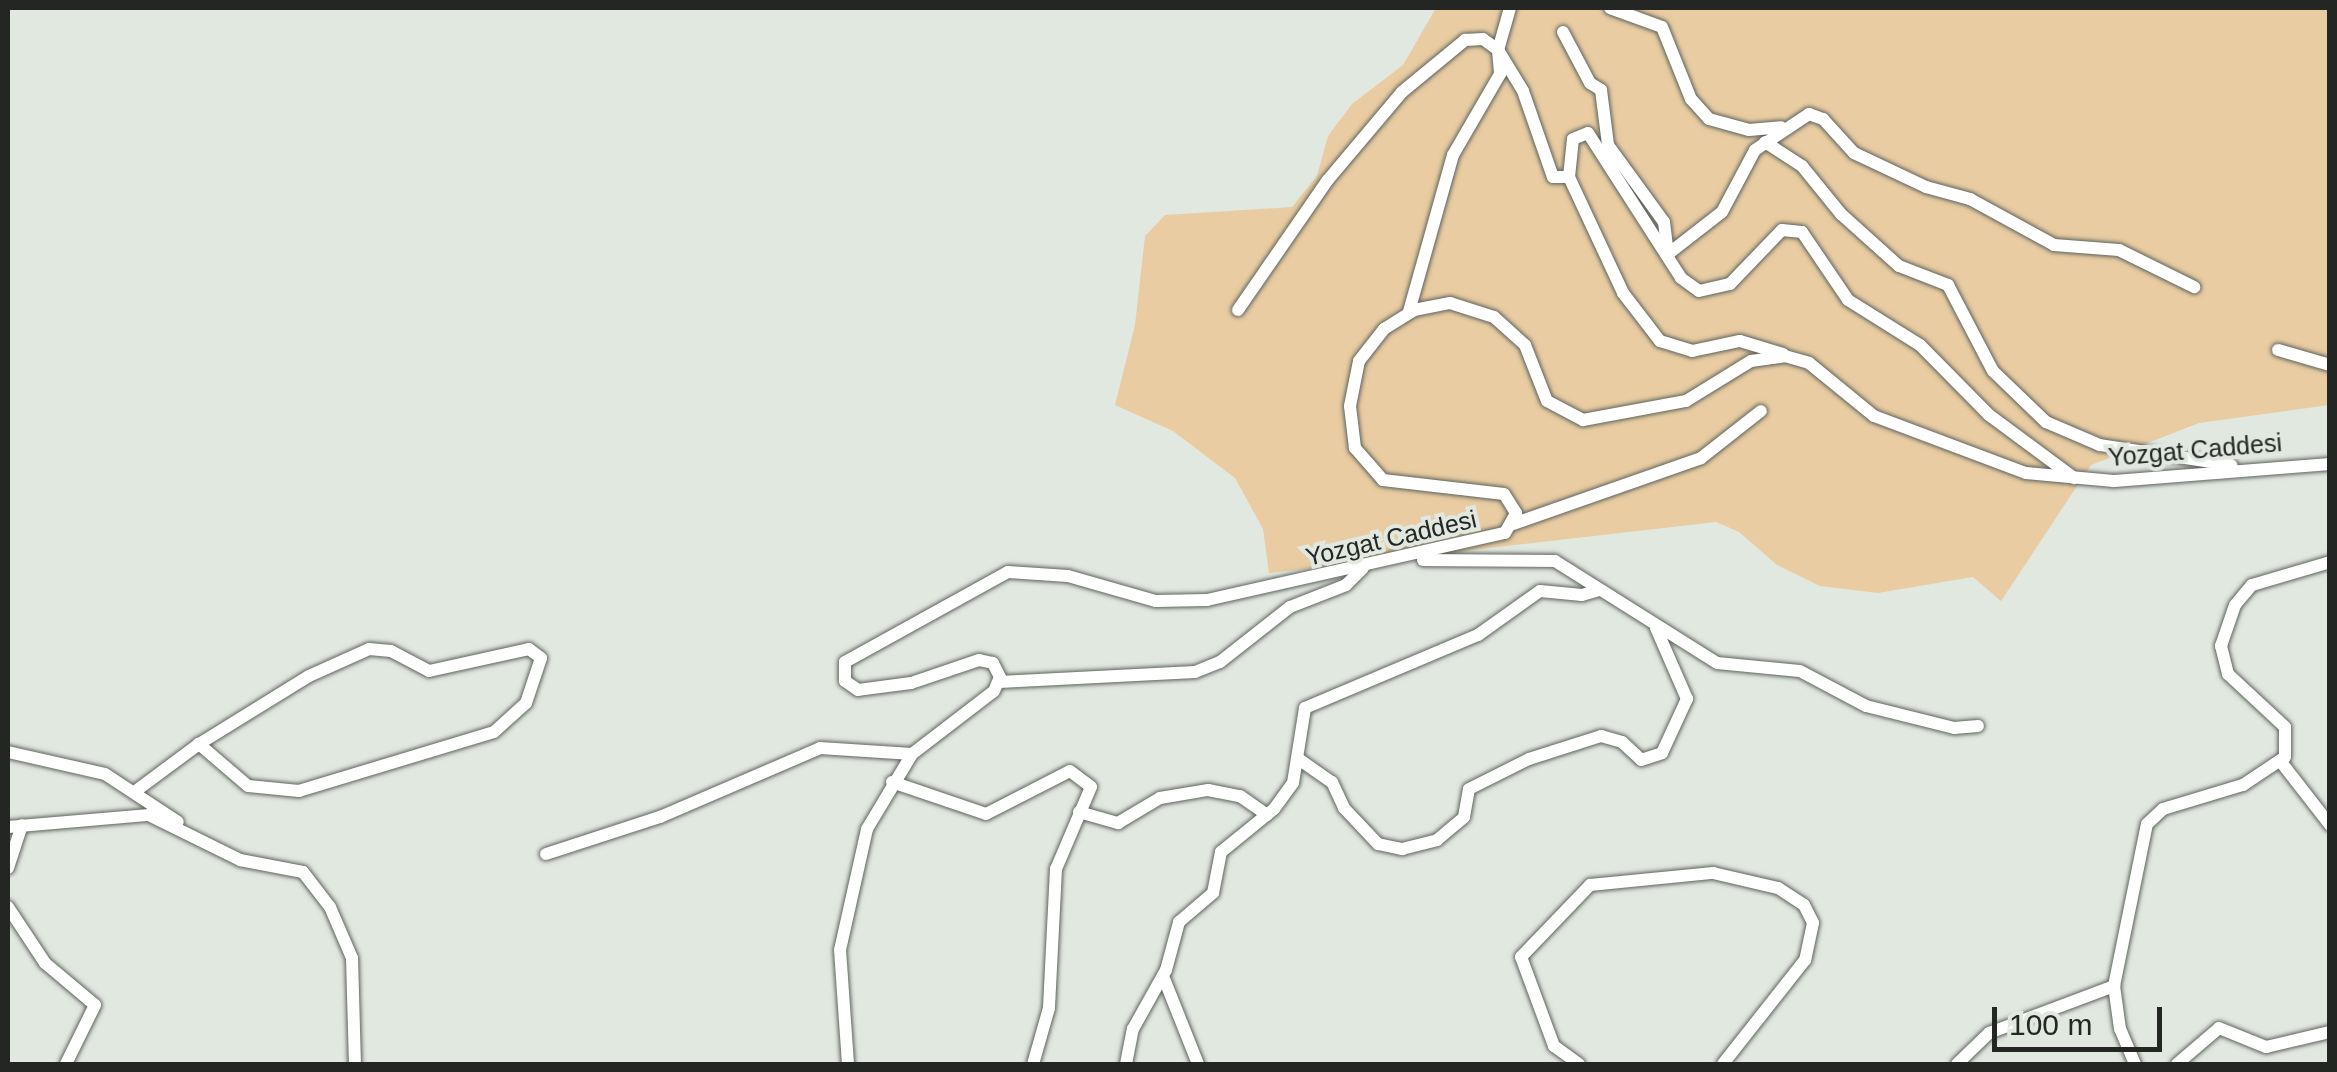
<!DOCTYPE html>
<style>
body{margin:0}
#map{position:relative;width:2337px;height:1072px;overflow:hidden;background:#e1e8e0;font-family:Arial,sans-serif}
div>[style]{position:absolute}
.green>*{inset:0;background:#e9cca2}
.roads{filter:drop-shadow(0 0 2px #5e645d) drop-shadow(0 0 2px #5e645d)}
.minor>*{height:12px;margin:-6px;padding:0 6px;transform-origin:6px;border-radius:6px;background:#fff}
span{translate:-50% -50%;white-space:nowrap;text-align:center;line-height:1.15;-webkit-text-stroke:8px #e1e8e0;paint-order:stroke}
.street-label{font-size:25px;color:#232623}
.frame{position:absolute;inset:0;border:10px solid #232623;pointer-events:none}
.scale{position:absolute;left:1992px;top:1007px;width:170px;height:45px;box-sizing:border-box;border:5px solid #232623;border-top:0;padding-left:12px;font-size:30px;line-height:35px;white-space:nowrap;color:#232623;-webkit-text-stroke:8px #e1e8e0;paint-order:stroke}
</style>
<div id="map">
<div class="green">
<div style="clip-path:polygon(1436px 8px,2329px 8px,2329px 405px,2199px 423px,2091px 465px,2001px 601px,1973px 577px,1878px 593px,1820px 586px,1777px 565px,1739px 532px,1716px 522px,1269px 573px,1263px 529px,1235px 478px,1173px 431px,1115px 405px,1135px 325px,1145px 236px,1165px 215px,1292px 207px,1317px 176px,1328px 136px,1352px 104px,1403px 65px)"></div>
</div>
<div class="roads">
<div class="minor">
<div style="left:1510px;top:8px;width:44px;rotate:105.9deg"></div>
<div style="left:1498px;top:50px;width:48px;rotate:58.6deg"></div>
<div style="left:1523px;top:91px;width:91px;rotate:70.8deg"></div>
<div style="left:1553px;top:177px;width:16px"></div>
<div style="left:1569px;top:177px;width:38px;rotate:-84deg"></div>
<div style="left:1573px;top:139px;width:16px;rotate:-22deg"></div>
<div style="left:1588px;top:133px;width:172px;rotate:57.3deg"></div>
<div style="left:1681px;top:278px;width:22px;rotate:36deg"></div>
<div style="left:1699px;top:291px;width:32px;rotate:-13deg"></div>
<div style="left:1730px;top:284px;width:75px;rotate:-46.1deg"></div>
<div style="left:1782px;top:230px;width:20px;rotate:6deg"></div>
<div style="left:1802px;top:232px;width:82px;rotate:55.9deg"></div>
<div style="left:1848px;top:300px;width:85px;rotate:32deg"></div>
<div style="left:1920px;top:345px;width:98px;rotate:45.4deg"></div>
<div style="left:1989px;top:415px;width:106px;rotate:36.5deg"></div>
<div style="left:1610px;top:8px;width:55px;rotate:20.1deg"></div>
<div style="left:1662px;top:27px;width:78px;rotate:68.1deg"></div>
<div style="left:1691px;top:99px;width:27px;rotate:48deg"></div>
<div style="left:1709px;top:119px;width:41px;rotate:15.4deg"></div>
<div style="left:1749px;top:130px;width:32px;rotate:-5deg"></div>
<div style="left:1563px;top:32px;width:58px;rotate:62.1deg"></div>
<div style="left:1590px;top:83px;width:13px;rotate:32deg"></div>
<div style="left:1601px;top:90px;width:55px;rotate:82.7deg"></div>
<div style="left:1608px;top:145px;width:95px;rotate:54deg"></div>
<div style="left:1664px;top:222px;width:25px;rotate:83deg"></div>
<div style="left:1765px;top:142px;width:44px;rotate:33deg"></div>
<div style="left:1802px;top:166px;width:62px;rotate:50.9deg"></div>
<div style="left:1841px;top:214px;width:78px;rotate:41.9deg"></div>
<div style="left:1899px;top:266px;width:53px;rotate:21.2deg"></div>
<div style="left:1948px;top:285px;width:97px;rotate:62.4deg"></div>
<div style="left:1993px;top:371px;width:74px;rotate:43.9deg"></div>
<div style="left:2046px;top:422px;width:59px;rotate:23.1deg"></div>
<div style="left:2100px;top:445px;width:133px;rotate:8.7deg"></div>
<div style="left:1569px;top:177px;width:128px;rotate:65deg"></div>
<div style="left:1623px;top:293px;width:61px;rotate:52.4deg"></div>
<div style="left:1660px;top:341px;width:34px;rotate:17deg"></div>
<div style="left:1692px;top:351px;width:49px;rotate:-11.8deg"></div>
<div style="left:1740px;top:341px;width:45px;rotate:16.8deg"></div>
<div style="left:1668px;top:254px;width:68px;rotate:-37.9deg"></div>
<div style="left:1722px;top:212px;width:70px;rotate:-62deg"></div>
<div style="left:1755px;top:150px;width:65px;rotate:-33.7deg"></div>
<div style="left:1809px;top:114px;width:15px;rotate:20deg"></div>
<div style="left:1823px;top:119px;width:46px;rotate:47.6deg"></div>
<div style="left:1854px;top:153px;width:80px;rotate:25.3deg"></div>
<div style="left:1926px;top:187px;width:46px;rotate:15.3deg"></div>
<div style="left:1970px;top:199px;width:96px;rotate:28.7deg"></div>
<div style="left:2054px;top:245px;width:65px;rotate:4.4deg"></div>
<div style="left:2119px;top:250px;width:84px;rotate:26.3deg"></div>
<div style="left:1238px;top:310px;width:157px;rotate:-55.4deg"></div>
<div style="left:1327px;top:181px;width:116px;rotate:-49.9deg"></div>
<div style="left:1402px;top:92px;width:82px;rotate:-39.5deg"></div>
<div style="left:1465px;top:40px;width:18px;rotate:-3deg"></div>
<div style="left:1483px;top:39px;width:19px;rotate:36deg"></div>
<div style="left:1498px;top:50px;width:24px;rotate:85deg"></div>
<div style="left:1500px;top:74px;width:94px;rotate:120.1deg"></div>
<div style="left:1453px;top:155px;width:163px;rotate:105.7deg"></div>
<div style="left:2278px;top:350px;width:54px;rotate:16.1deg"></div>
<div style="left:1513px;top:524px;width:199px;rotate:-19.3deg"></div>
<div style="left:1701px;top:458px;width:76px;rotate:-38.1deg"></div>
<div style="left:1423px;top:560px;width:132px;rotate:0.4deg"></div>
<div style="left:1555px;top:561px;width:191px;rotate:32.2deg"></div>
<div style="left:1717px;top:663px;width:83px;rotate:5.5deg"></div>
<div style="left:1800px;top:671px;width:75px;rotate:27.9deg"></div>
<div style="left:1866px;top:706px;width:91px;rotate:14deg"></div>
<div style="left:1954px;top:728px;width:24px;rotate:-5deg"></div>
<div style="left:999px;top:682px;width:196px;rotate:-2.9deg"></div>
<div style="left:1195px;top:672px;width:27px;rotate:-22deg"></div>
<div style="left:1220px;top:662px;width:89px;rotate:-38.2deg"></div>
<div style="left:1290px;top:607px;width:60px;rotate:-21.4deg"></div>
<div style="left:1346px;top:585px;width:24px;rotate:-45deg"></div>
<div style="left:8px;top:752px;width:99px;rotate:12.8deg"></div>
<div style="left:105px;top:774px;width:87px;rotate:33.3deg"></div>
<div style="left:1300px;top:760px;width:39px;rotate:35deg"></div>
<div style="left:1332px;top:782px;width:29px;rotate:65deg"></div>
<div style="left:1344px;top:808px;width:50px;rotate:46.6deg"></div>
<div style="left:1378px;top:844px;width:25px;rotate:12deg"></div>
<div style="left:1402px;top:849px;width:36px;rotate:-14deg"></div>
<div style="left:1437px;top:840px;width:35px;rotate:-40deg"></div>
<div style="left:1464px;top:817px;width:28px;rotate:-80deg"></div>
<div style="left:1469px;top:789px;width:67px;rotate:-26.6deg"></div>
<div style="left:1529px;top:759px;width:76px;rotate:-17.7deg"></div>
<div style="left:1601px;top:736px;width:22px;rotate:16deg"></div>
<div style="left:1622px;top:742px;width:26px;rotate:43deg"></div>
<div style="left:1641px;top:760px;width:22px;rotate:-18deg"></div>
<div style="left:1662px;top:753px;width:60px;rotate:-65.2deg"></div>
<div style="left:1687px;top:699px;width:77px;rotate:-113.6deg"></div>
<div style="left:2281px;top:762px;width:80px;rotate:52.1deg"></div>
<div style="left:892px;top:782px;width:99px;rotate:18.8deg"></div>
<div style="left:986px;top:814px;width:94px;rotate:-27.1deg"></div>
<div style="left:1070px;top:771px;width:26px;rotate:37deg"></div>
<div style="left:1091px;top:787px;width:89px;rotate:113.1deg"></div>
<div style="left:1056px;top:869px;width:139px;rotate:92.9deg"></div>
<div style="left:1049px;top:1008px;width:58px;rotate:105.9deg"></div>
<div style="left:137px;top:790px;width:77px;rotate:-36.6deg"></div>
<div style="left:199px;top:744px;width:129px;rotate:-31.7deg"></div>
<div style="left:309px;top:676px;width:66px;rotate:-24.2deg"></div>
<div style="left:369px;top:649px;width:22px;rotate:5deg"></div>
<div style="left:391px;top:651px;width:43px;rotate:27.8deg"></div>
<div style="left:429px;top:671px;width:102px;rotate:-12.4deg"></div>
<div style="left:529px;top:649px;width:15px;rotate:37deg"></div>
<div style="left:541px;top:658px;width:47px;rotate:108.4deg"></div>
<div style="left:526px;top:703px;width:43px;rotate:137.8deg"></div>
<div style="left:494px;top:732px;width:204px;rotate:163.2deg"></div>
<div style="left:299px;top:791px;width:51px;rotate:-174.4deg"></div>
<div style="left:248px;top:786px;width:65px;rotate:-139.4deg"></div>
<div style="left:1079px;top:812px;width:41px;rotate:15.8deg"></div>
<div style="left:1118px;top:823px;width:49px;rotate:-30.8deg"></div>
<div style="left:1160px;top:798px;width:49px;rotate:-9.5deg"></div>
<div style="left:1208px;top:790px;width:33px;rotate:11deg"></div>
<div style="left:1240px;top:796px;width:33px;rotate:35deg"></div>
<div style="left:8px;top:827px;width:142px;rotate:-4.9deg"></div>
<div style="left:149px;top:815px;width:102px;rotate:26.3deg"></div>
<div style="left:240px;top:860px;width:64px;rotate:10.8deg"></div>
<div style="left:303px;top:872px;width:44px;rotate:52.4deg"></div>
<div style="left:330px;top:907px;width:56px;rotate:66.7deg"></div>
<div style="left:352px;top:958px;width:106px;rotate:88.4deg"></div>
<div style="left:546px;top:854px;width:120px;rotate:-18deg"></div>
<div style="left:660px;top:817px;width:174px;rotate:-23.3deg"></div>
<div style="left:820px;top:748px;width:92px;rotate:3.7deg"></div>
<div style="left:8px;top:868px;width:45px;rotate:-72deg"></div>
<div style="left:8px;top:907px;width:67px;rotate:56.5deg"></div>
<div style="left:45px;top:963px;width:65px;rotate:40deg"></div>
<div style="left:95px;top:1005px;width:66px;rotate:116.2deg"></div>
<div style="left:1163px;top:976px;width:95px;rotate:68.3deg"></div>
<div style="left:848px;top:1064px;width:114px;rotate:-94deg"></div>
<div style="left:840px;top:950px;width:124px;rotate:-77.4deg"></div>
<div style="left:867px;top:829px;width:87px;rotate:-59deg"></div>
<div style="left:912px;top:754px;width:103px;rotate:-37.5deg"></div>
<div style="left:994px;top:691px;width:15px;rotate:-67deg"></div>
<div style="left:1000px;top:677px;width:16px;rotate:-117deg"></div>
<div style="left:993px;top:663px;width:14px;rotate:-168deg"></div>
<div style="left:979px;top:660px;width:72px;rotate:161.3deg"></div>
<div style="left:911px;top:683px;width:53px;rotate:172.5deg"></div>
<div style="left:858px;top:690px;width:16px;rotate:-145deg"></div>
<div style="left:845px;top:681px;width:19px;rotate:-90deg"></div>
<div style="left:845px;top:662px;width:186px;rotate:-28.9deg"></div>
<div style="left:1008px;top:572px;width:60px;rotate:3.8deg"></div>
<div style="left:1068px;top:576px;width:91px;rotate:15.9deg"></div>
<div style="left:1156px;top:601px;width:51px;rotate:-1.1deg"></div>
<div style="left:1207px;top:600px;width:305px;rotate:-12.7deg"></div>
<div style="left:1505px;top:533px;width:23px;rotate:-61deg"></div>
<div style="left:1516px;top:513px;width:22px;rotate:-122deg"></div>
<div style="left:1504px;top:494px;width:122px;rotate:-173.4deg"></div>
<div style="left:1383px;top:480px;width:43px;rotate:-131.2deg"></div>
<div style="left:1355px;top:448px;width:42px;rotate:-96.8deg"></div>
<div style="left:1350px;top:406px;width:46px;rotate:-78.7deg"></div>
<div style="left:1359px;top:361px;width:41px;rotate:-52deg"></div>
<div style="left:1384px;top:329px;width:36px;rotate:-32deg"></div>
<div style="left:1414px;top:310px;width:37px;rotate:-11deg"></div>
<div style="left:1450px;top:303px;width:46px;rotate:17.7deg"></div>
<div style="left:1494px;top:317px;width:42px;rotate:42.1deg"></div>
<div style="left:1525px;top:345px;width:60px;rotate:68.6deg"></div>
<div style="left:1547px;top:401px;width:41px;rotate:27.8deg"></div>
<div style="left:1583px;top:420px;width:105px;rotate:-10.5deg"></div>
<div style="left:1686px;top:401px;width:76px;rotate:-31.6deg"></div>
<div style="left:1751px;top:361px;width:34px;rotate:-8deg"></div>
<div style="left:1785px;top:356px;width:25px;rotate:16deg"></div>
<div style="left:1809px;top:363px;width:84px;rotate:39.2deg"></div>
<div style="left:1874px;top:416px;width:162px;rotate:20.6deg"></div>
<div style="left:2026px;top:473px;width:88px;rotate:5.2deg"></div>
<div style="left:2114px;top:481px;width:217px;rotate:-4.5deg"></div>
<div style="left:1126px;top:1064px;width:36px;rotate:-79deg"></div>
<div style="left:1133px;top:1029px;width:68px;rotate:-60.8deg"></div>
<div style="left:1166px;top:970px;width:50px;rotate:-74.8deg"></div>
<div style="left:1179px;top:922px;width:45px;rotate:-40.5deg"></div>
<div style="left:1213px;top:893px;width:42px;rotate:-79deg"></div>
<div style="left:1221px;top:852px;width:68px;rotate:-39.1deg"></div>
<div style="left:1274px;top:809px;width:32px;rotate:-54deg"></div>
<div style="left:1293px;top:783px;width:76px;rotate:-80.9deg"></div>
<div style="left:1305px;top:708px;width:188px;rotate:-22.9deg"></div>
<div style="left:1478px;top:635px;width:76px;rotate:-35.4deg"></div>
<div style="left:1540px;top:591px;width:42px;rotate:5.4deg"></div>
<div style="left:1582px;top:595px;width:18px;rotate:-16deg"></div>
<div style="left:1579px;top:1064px;width:31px;rotate:-144deg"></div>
<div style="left:1554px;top:1046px;width:95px;rotate:-110.3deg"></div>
<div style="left:1521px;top:957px;width:100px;rotate:-46.2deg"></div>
<div style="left:1590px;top:885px;width:124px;rotate:-5.6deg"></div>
<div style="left:1713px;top:873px;width:67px;rotate:13deg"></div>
<div style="left:1778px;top:888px;width:31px;rotate:33deg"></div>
<div style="left:1804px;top:905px;width:20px;rotate:63deg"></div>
<div style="left:1813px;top:923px;width:38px;rotate:102deg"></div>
<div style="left:1805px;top:960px;width:132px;rotate:128.3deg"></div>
<div style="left:1957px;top:1064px;width:45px;rotate:-44.1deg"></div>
<div style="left:1989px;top:1033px;width:134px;rotate:-20.6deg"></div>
<div style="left:2135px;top:1064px;width:38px;rotate:-113deg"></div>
<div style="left:2120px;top:1029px;width:43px;rotate:-97.9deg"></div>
<div style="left:2114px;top:986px;width:165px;rotate:-78.5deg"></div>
<div style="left:2147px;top:824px;width:22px;rotate:-43deg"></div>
<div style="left:2163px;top:809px;width:84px;rotate:-16.7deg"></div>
<div style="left:2243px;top:785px;width:50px;rotate:-33.7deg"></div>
<div style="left:2285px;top:757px;width:30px;rotate:-90deg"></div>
<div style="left:2285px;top:727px;width:78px;rotate:-137.1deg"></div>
<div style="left:2228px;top:674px;width:29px;rotate:-104deg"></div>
<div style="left:2221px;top:646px;width:43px;rotate:-71.1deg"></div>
<div style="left:2235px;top:605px;width:26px;rotate:-50deg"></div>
<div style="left:2252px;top:585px;width:81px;rotate:-16.4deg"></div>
<div style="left:2177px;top:1064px;width:55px;rotate:-40.6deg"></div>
<div style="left:2219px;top:1028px;width:51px;rotate:22deg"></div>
<div style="left:2266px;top:1047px;width:66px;rotate:-13.2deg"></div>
</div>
</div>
<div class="street-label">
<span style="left:2195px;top:450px;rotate:-5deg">Yozgat Caddesi</span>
<span style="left:1391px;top:538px;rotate:-13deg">Yozgat Caddesi</span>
</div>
<div class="frame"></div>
<div class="scale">100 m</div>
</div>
